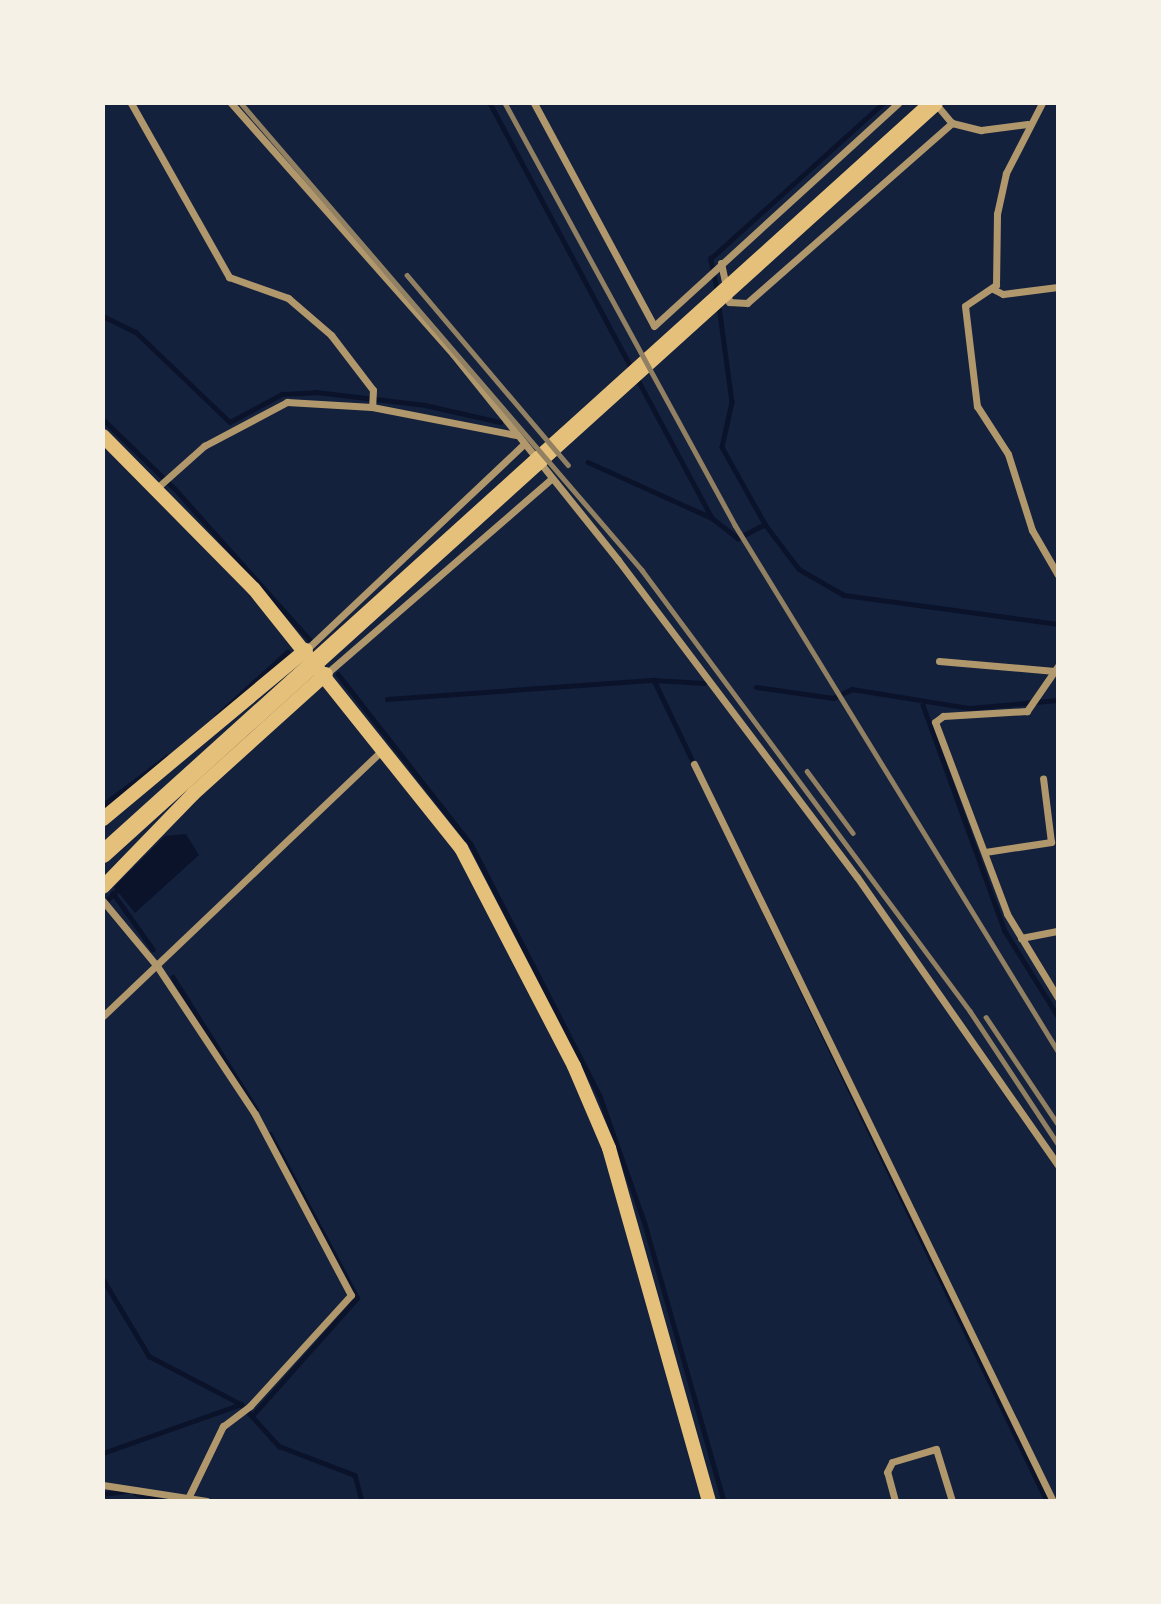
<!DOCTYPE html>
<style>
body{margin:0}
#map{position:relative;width:1161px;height:1604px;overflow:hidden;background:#14213d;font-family:Raleway,sans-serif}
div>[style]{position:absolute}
.water>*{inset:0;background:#0b132b}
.stream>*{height:4.5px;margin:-2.25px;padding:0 2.25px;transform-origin:2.25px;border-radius:2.25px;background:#0b132b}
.minor>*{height:7px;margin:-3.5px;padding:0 3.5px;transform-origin:3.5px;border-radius:3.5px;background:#b1986c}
.primary>*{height:14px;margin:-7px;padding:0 7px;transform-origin:7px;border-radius:7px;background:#e5c07b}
.motorway>*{height:18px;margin:-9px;padding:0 9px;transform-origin:9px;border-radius:9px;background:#e5c07b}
.rail>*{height:4.5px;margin:-2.25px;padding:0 2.25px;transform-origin:2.25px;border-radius:2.25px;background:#918062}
span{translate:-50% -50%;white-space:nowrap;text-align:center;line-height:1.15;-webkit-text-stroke:7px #f6f1e7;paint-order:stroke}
.frame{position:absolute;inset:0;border:105px solid #f6f1e7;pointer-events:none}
</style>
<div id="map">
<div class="water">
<div style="clip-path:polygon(186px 834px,199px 855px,135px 913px,114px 887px,165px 836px)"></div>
</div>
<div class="stream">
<div style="left:490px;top:103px;width:304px;rotate:61.9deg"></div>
<div style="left:717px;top:291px;width:33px;rotate:-102deg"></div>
<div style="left:710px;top:259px;width:233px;rotate:-42deg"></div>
<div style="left:719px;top:306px;width:97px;rotate:82.3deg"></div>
<div style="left:732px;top:402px;width:46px;rotate:102.5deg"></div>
<div style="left:722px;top:447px;width:88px;rotate:60.8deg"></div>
<div style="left:765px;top:524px;width:56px;rotate:52.9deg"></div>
<div style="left:799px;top:569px;width:52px;rotate:30deg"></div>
<div style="left:844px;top:595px;width:216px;rotate:7.7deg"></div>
<div style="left:103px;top:316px;width:37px;rotate:26deg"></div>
<div style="left:136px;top:332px;width:130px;rotate:43.8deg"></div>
<div style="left:230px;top:422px;width:59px;rotate:-28.3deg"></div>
<div style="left:282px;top:394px;width:34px;rotate:-3deg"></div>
<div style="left:316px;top:392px;width:110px;rotate:6.8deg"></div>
<div style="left:425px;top:405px;width:77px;rotate:12.8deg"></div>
<div style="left:637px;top:378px;width:159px;rotate:61.8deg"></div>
<div style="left:103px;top:419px;width:102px;rotate:44.2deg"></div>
<div style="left:176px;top:490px;width:200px;rotate:48.2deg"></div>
<div style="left:588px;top:462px;width:136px;rotate:24.3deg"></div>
<div style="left:712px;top:518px;width:33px;rotate:38deg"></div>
<div style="left:738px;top:538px;width:30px;rotate:-27deg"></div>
<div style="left:338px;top:674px;width:216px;rotate:52deg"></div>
<div style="left:471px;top:844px;width:283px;rotate:62.9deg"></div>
<div style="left:600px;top:1096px;width:136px;rotate:70.6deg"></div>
<div style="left:645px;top:1224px;width:288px;rotate:74.1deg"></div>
<div style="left:654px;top:680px;width:910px;rotate:64.42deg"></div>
<div style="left:756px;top:687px;width:78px;rotate:8.1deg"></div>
<div style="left:833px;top:698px;width:21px;rotate:-25deg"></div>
<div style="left:852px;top:689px;width:119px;rotate:9.2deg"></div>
<div style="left:969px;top:708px;width:89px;rotate:-5.1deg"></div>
<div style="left:387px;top:699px;width:268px;rotate:-4.1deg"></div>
<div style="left:654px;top:680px;width:50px;rotate:3.4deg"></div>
<div style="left:923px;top:705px;width:240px;rotate:70.1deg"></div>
<div style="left:1005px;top:931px;width:100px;rotate:58.1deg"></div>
<div style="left:217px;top:716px;width:95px;rotate:-42.4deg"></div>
<div style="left:103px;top:805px;width:80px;rotate:-36.9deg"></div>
<div style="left:113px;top:893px;width:69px;rotate:54.5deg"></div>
<div style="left:104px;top:903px;width:23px;rotate:-45deg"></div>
<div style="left:173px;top:977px;width:156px;rotate:57.8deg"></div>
<div style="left:103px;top:1279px;width:90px;rotate:59.1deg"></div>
<div style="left:149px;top:1356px;width:104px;rotate:27.6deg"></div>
<div style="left:252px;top:1416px;width:158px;rotate:-48.3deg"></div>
<div style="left:357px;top:1298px;width:185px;rotate:-118.1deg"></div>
<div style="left:103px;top:1453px;width:146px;rotate:-19.5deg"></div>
<div style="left:241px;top:1404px;width:57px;rotate:47.9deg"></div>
<div style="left:279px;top:1446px;width:81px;rotate:20.9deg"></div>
<div style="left:355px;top:1475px;width:27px;rotate:75deg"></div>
<div style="left:135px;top:1493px;width:31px;rotate:15deg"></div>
<div style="left:103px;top:1494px;width:24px;rotate:-7deg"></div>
</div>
<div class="minor">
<div style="left:131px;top:103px;width:200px;rotate:60.6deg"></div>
<div style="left:229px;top:277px;width:63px;rotate:19.6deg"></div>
<div style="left:288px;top:298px;width:57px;rotate:40.7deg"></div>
<div style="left:331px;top:335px;width:69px;rotate:52.6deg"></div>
<div style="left:373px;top:390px;width:17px;rotate:93deg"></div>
<div style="left:231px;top:103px;width:335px;rotate:48.5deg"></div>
<div style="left:453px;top:354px;width:264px;rotate:51.3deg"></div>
<div style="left:618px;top:560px;width:397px;rotate:53deg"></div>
<div style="left:857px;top:877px;width:351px;rotate:55.1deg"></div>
<div style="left:534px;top:103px;width:253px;rotate:61.7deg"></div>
<div style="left:654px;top:326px;width:331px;rotate:-42.4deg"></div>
<div style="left:935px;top:103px;width:26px;rotate:50deg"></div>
<div style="left:952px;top:123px;width:30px;rotate:14deg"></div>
<div style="left:981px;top:130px;width:47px;rotate:-7.3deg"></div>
<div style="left:1042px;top:103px;width:79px;rotate:117.2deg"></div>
<div style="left:1006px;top:173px;width:42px;rotate:102.4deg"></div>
<div style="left:997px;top:214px;width:71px;rotate:90.8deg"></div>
<div style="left:996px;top:285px;width:37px;rotate:146deg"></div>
<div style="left:965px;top:306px;width:101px;rotate:83.2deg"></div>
<div style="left:977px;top:406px;width:57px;rotate:57.1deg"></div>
<div style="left:1008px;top:454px;width:80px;rotate:72.5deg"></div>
<div style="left:1032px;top:530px;width:52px;rotate:60deg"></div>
<div style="left:721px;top:263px;width:40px;rotate:78deg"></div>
<div style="left:729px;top:302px;width:18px;rotate:3deg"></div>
<div style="left:747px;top:303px;width:273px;rotate:-41.3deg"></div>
<div style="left:993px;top:289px;width:11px;rotate:27deg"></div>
<div style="left:1003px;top:294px;width:55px;rotate:-7.3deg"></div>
<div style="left:158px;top:487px;width:62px;rotate:-41.7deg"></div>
<div style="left:204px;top:446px;width:94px;rotate:-27.9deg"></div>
<div style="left:287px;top:402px;width:85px;rotate:3.4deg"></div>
<div style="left:372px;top:407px;width:147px;rotate:11deg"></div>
<div style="left:306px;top:650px;width:300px;rotate:-43.4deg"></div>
<div style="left:939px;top:661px;width:116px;rotate:4.9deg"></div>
<div style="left:1058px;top:666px;width:55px;rotate:124.6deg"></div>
<div style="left:1027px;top:711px;width:84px;rotate:176.6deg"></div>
<div style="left:943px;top:716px;width:10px;rotate:143deg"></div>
<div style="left:935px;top:722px;width:205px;rotate:69.4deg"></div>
<div style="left:1007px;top:914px;width:98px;rotate:58.7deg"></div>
<div style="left:326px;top:674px;width:298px;rotate:-40.9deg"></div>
<div style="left:694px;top:764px;width:820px;rotate:64.03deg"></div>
<div style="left:985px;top:852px;width:67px;rotate:-8.6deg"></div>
<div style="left:1051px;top:842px;width:64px;rotate:-97.1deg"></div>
<div style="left:103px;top:901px;width:85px;rotate:50.3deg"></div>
<div style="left:157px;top:966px;width:178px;rotate:56.5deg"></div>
<div style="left:255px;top:1114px;width:205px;rotate:62.1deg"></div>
<div style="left:351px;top:1295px;width:150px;rotate:132.3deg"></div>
<div style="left:250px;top:1406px;width:34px;rotate:143deg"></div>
<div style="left:223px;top:1426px;width:78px;rotate:115.9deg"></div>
<div style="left:1021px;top:938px;width:38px;rotate:-11deg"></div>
<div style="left:103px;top:1016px;width:385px;rotate:-43.6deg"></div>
<div style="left:103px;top:1485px;width:105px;rotate:8.7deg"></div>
<div style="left:895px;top:1501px;width:30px;rotate:-105deg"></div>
<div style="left:887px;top:1472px;width:11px;rotate:-63deg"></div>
<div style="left:892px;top:1462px;width:46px;rotate:-16.5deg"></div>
<div style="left:936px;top:1449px;width:54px;rotate:72.9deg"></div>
</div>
<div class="primary">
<div style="left:103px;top:436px;width:215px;rotate:45.4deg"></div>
<div style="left:254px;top:589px;width:332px;rotate:51.4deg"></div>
<div style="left:461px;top:848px;width:246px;rotate:62.6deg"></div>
<div style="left:574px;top:1066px;width:89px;rotate:66.9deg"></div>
<div style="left:609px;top:1148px;width:367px;rotate:74.2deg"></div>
<div style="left:103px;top:819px;width:264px;rotate:-39.8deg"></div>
<div style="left:103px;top:887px;width:129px;rotate:-45.9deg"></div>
<div style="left:193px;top:794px;width:179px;rotate:-42.1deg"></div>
</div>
<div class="motorway">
<div style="left:103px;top:854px;width:1120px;rotate:-42.11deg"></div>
</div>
<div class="rail">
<div style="left:241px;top:103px;width:616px;rotate:49.35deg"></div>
<div style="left:642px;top:570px;width:550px;rotate:53.36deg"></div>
<div style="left:970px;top:1011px;width:159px;rotate:56.5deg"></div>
<div style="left:505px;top:103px;width:481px;rotate:61.4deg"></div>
<div style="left:735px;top:525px;width:617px;rotate:58.45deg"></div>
<div style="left:407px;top:275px;width:249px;rotate:49.7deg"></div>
<div style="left:807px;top:771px;width:77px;rotate:53.4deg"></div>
<div style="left:986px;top:1017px;width:129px;rotate:56.1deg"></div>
</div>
<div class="frame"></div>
</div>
